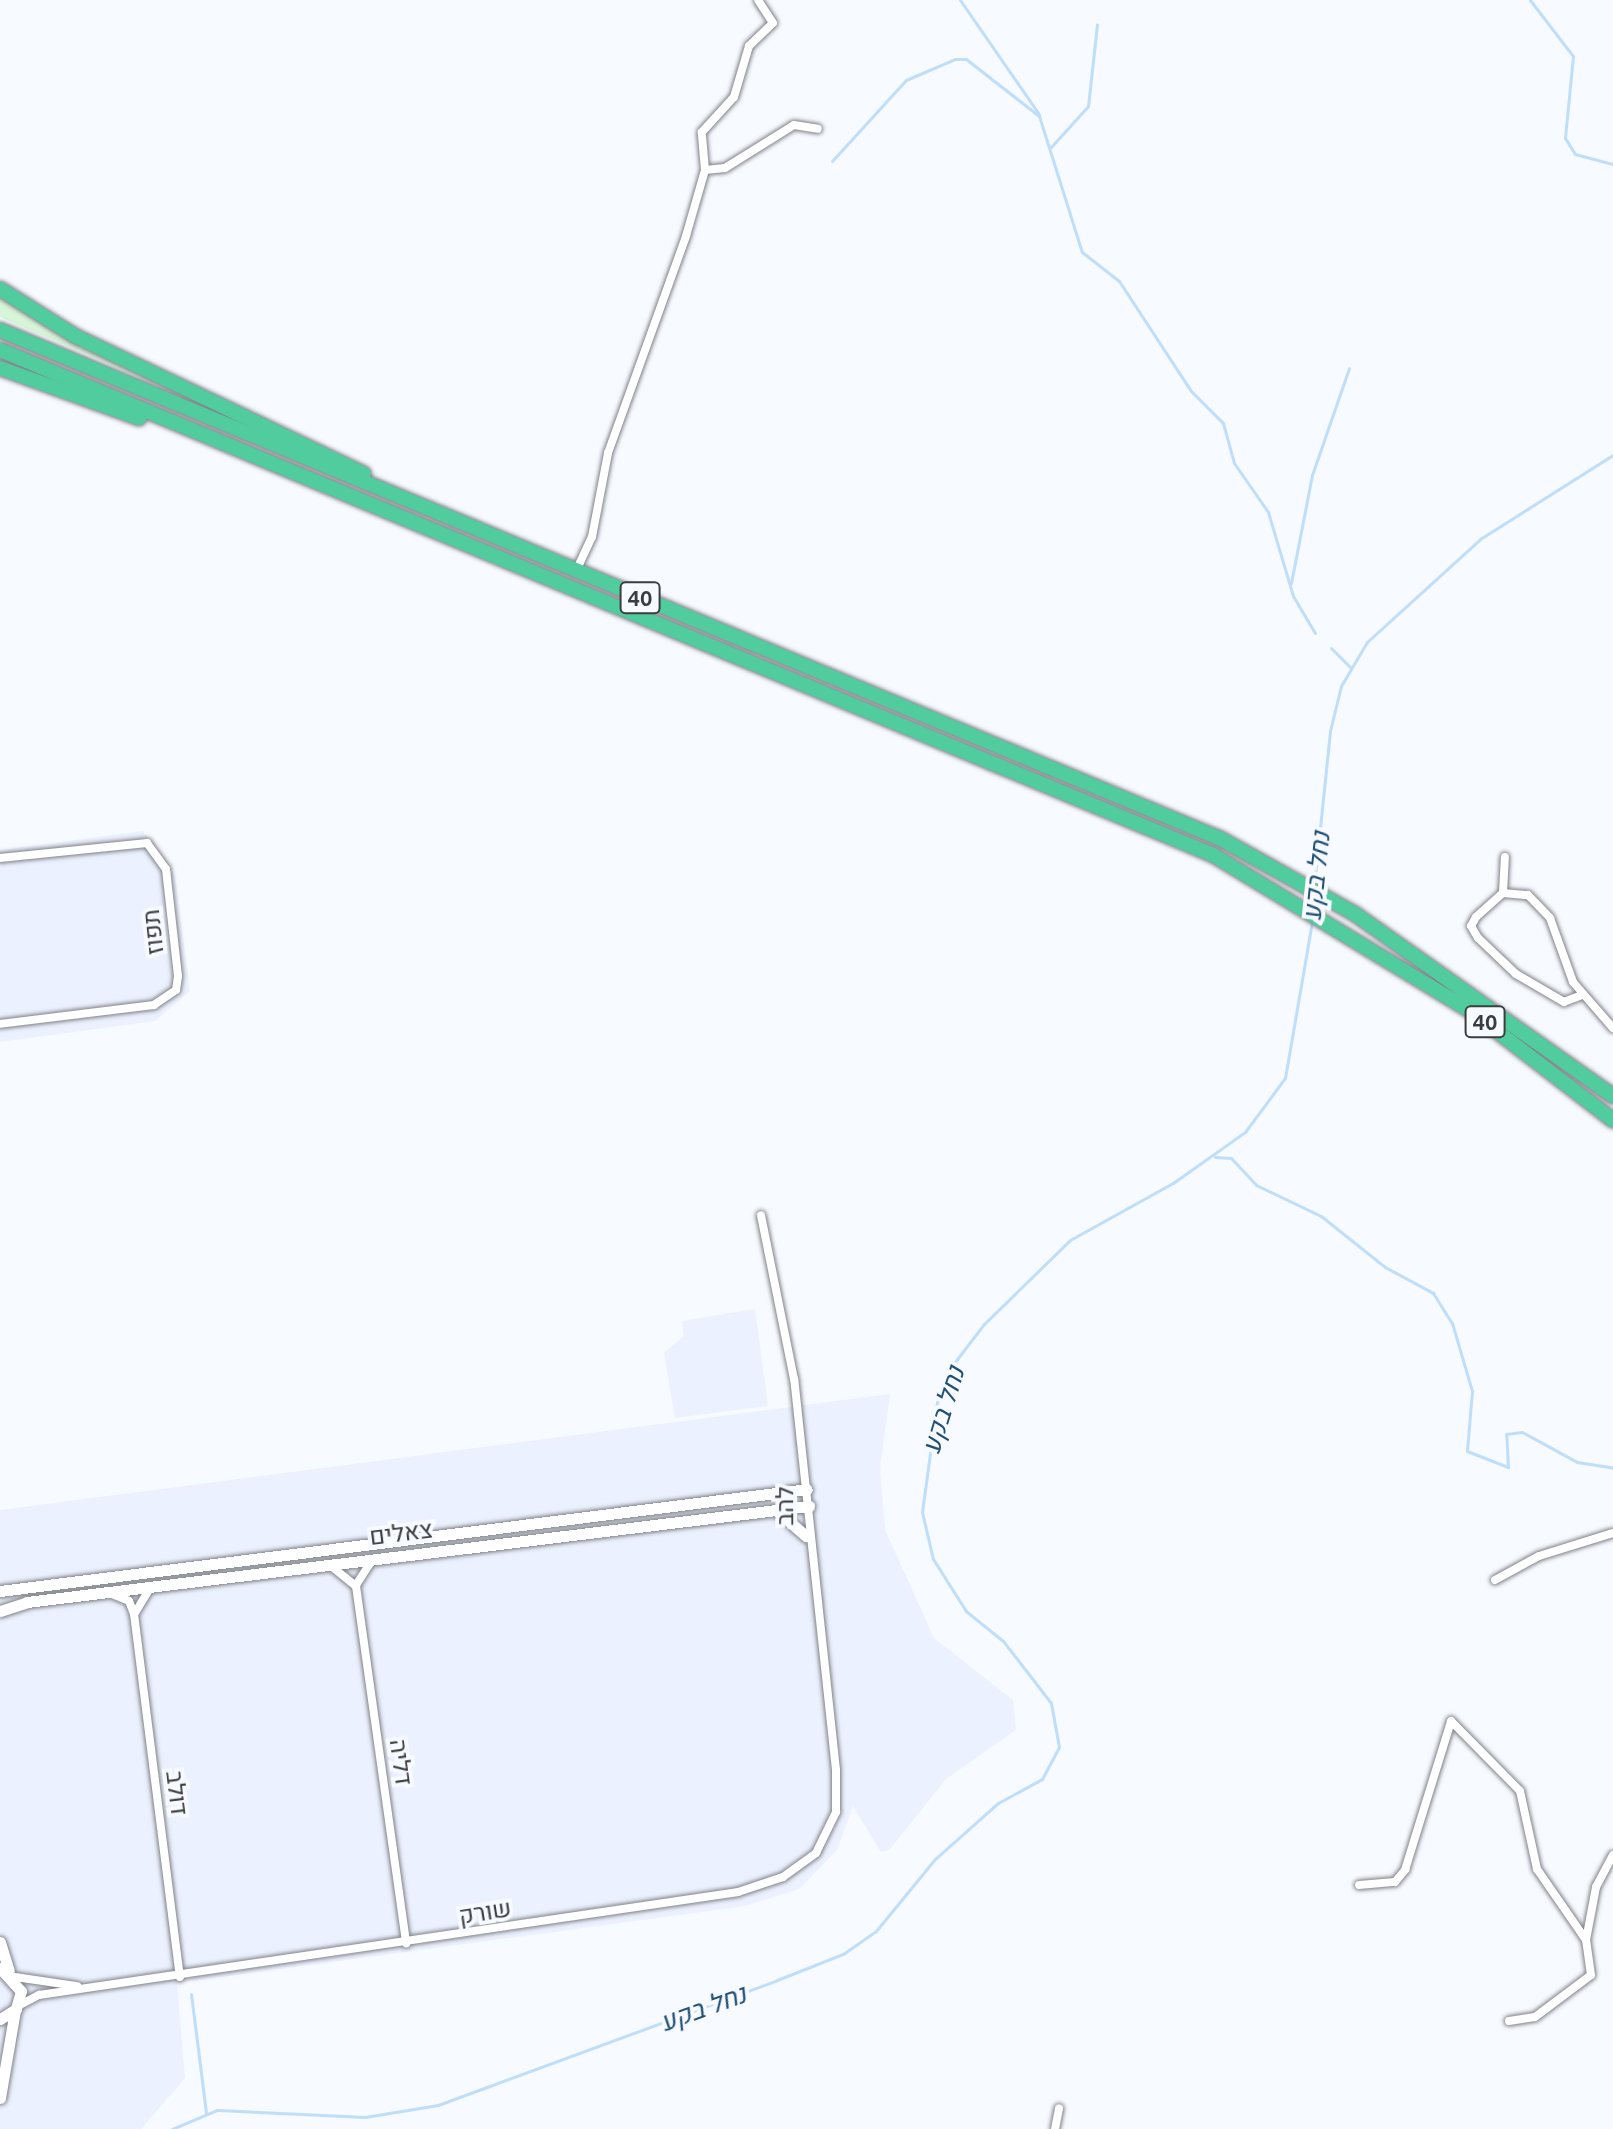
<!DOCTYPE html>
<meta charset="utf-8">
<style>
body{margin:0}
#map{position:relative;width:1613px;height:2129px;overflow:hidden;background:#f7faff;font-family:Ubuntu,Heebo,sans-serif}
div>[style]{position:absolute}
.built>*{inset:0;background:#ebf1fe}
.green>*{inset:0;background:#d7f5d8}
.stream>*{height:3px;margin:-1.5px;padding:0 1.5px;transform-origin:1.5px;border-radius:1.5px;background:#bfdef9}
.roads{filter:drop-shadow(0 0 2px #808288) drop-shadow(0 0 2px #808288)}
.street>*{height:8px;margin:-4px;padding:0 4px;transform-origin:4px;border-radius:4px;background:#fff}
.secondary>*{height:11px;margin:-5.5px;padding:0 5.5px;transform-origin:5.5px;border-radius:5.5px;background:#fff}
.highway>*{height:14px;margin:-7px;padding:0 7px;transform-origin:7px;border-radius:7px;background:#51cc9e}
span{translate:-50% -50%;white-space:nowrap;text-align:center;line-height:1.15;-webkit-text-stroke:8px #f7faff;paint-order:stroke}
.shield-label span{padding:2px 6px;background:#f7faff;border:2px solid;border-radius:6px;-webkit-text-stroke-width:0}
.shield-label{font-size:22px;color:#3c3d3f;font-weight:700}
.street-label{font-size:24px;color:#3c3d3f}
.water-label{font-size:26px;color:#205075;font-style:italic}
</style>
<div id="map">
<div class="built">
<div style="clip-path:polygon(143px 831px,175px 875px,190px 991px,155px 1021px,0 1042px,0 850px)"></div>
<div style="clip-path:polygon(755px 1309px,768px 1406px,675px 1418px,664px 1353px,684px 1336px,682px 1321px)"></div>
<div style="clip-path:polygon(890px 1394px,880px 1468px,885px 1530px,934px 1638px,1013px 1700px,1016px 1730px,946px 1779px,890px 1849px,881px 1852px,853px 1806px,837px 1850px,799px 1889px,745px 1906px,177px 1983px,185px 2078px,141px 2129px,0 2129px,0 1510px)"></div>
</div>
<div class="green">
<div style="clip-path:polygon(0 296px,73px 340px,171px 390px,0 317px)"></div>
</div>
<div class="stream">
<div style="left:960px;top:0;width:139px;rotate:55.3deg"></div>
<div style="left:1530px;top:0;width:71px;rotate:52.5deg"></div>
<div style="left:1573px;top:56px;width:82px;rotate:95.6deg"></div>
<div style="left:1565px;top:138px;width:19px;rotate:58deg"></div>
<div style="left:1575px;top:154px;width:39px;rotate:15deg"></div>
<div style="left:1051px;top:147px;width:55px;rotate:-47.9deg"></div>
<div style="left:1088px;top:106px;width:82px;rotate:-83.7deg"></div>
<div style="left:832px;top:161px;width:110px;rotate:-47.6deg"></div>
<div style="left:906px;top:80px;width:53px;rotate:-23.2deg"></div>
<div style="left:955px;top:59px;width:11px"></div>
<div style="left:966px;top:59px;width:93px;rotate:38deg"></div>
<div style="left:1039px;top:116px;width:143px;rotate:72.5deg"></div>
<div style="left:1082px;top:252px;width:47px;rotate:38.1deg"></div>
<div style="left:1119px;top:281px;width:131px;rotate:56.8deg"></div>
<div style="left:1191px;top:391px;width:45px;rotate:45deg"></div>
<div style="left:1223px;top:423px;width:41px;rotate:74.6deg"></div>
<div style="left:1234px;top:463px;width:60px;rotate:55.2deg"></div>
<div style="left:1268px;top:512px;width:88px;rotate:73.4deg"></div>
<div style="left:1293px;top:596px;width:43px;rotate:59.3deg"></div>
<div style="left:1291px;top:583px;width:110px;rotate:-79deg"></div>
<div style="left:1312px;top:475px;width:113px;rotate:-70.9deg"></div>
<div style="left:1331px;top:648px;width:28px;rotate:45deg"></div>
<div style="left:1314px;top:886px;width:156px;rotate:-84.1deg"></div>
<div style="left:1330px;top:731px;width:46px;rotate:-76.3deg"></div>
<div style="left:1341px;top:686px;width:51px;rotate:-59.4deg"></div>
<div style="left:1367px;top:642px;width:153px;rotate:-42.3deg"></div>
<div style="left:1480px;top:539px;width:157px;rotate:-32.3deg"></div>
<div style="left:1215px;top:1157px;width:16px;rotate:4deg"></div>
<div style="left:1231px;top:1158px;width:37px;rotate:47deg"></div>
<div style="left:1256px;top:1185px;width:72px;rotate:25.5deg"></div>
<div style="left:1321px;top:1216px;width:82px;rotate:38.6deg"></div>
<div style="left:1385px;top:1267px;width:55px;rotate:28.4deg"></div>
<div style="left:1433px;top:1293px;width:36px;rotate:58deg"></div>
<div style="left:1452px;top:1323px;width:71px;rotate:73.6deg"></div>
<div style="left:1472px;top:1391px;width:60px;rotate:94.8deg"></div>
<div style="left:1467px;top:1451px;width:44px;rotate:21.3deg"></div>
<div style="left:1508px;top:1467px;width:33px;rotate:-93deg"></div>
<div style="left:1506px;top:1434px;width:16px;rotate:-7deg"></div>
<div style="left:1522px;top:1432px;width:63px;rotate:28.6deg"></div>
<div style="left:1577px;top:1462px;width:36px;rotate:9deg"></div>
<div style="left:191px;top:1994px;width:120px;rotate:82.8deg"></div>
<div style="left:172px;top:2129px;width:49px;rotate:-22.9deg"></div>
<div style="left:217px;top:2110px;width:148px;rotate:2.7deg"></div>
<div style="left:365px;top:2117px;width:74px;rotate:-9.3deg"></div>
<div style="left:438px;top:2105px;width:361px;rotate:-20.2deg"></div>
<div style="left:777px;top:1980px;width:71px;rotate:-21.5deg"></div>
<div style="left:843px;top:1954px;width:40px;rotate:-34.9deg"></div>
<div style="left:876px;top:1931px;width:93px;rotate:-50.7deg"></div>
<div style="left:935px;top:1859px;width:84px;rotate:-41.6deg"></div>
<div style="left:998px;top:1803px;width:50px;rotate:-28.6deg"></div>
<div style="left:1042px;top:1779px;width:36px;rotate:-62deg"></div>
<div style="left:1059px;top:1747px;width:45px;rotate:-100.3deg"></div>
<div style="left:1051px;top:1703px;width:78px;rotate:-127.7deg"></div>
<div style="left:1003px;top:1641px;width:48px;rotate:-141deg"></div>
<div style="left:966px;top:1611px;width:62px;rotate:-122.4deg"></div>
<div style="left:933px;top:1559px;width:48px;rotate:-103.2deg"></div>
<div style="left:922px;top:1512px;width:110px;rotate:-82.2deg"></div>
<div style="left:937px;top:1403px;width:39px;rotate:-69deg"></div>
<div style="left:951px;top:1367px;width:54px;rotate:-52.5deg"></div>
<div style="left:984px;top:1324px;width:120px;rotate:-44.3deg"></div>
<div style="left:1070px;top:1240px;width:118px;rotate:-29deg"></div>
<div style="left:1173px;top:1183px;width:88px;rotate:-35.3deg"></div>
<div style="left:1245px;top:1132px;width:67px;rotate:-53.5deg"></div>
<div style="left:1285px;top:1078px;width:158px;rotate:-80.2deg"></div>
</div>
<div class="roads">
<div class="street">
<div style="left:705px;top:170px;width:20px;rotate:-6deg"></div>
<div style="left:725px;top:168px;width:81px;rotate:-31.9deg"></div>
<div style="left:794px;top:125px;width:24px;rotate:9deg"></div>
<div style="left:576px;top:571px;width:38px;rotate:-65deg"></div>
<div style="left:592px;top:537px;width:86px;rotate:-79.2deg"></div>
<div style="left:608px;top:453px;width:231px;rotate:-70.2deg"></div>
<div style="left:686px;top:236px;width:69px;rotate:-73.9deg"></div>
<div style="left:705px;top:170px;width:38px;rotate:-95deg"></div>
<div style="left:702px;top:132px;width:47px;rotate:-47.6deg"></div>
<div style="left:734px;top:97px;width:53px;rotate:-73.6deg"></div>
<div style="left:749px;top:46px;width:33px;rotate:-44deg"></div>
<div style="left:773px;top:23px;width:27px;rotate:-123deg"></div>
<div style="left:0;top:858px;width:148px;rotate:-5.8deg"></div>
<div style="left:147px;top:843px;width:32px;rotate:54deg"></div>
<div style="left:166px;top:869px;width:108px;rotate:83.6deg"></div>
<div style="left:178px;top:976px;width:14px;rotate:98deg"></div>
<div style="left:176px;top:990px;width:27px;rotate:146deg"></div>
<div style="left:154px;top:1005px;width:155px;rotate:173deg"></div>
<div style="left:1503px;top:893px;width:36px;rotate:-87deg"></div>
<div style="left:1582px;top:995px;width:19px;rotate:159deg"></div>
<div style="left:1564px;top:1002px;width:56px;rotate:-149.7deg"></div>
<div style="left:1516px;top:974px;width:52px;rotate:-136.5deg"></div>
<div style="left:1478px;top:938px;width:14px;rotate:-120deg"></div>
<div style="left:1471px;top:926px;width:10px;rotate:-61deg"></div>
<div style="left:1476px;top:917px;width:36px;rotate:-42deg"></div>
<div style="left:1503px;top:893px;width:25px;rotate:5deg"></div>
<div style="left:1528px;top:895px;width:32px;rotate:46deg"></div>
<div style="left:1550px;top:918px;width:68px;rotate:70.2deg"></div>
<div style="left:1573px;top:982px;width:61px;rotate:49deg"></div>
<div style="left:331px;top:1566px;width:32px;rotate:39deg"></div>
<div style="left:356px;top:1586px;width:361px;rotate:82deg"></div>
<div style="left:1495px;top:1580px;width:50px;rotate:-28.6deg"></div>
<div style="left:1539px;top:1556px;width:77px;rotate:-17.3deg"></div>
<div style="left:356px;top:1585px;width:30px;rotate:-57deg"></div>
<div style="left:112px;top:1594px;width:18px;rotate:22deg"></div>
<div style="left:129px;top:1601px;width:14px;rotate:69deg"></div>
<div style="left:134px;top:1614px;width:366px;rotate:82.8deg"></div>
<div style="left:135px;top:1613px;width:29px;rotate:-59deg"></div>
<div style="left:1359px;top:1885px;width:36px;rotate:-5deg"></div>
<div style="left:1395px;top:1882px;width:16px;rotate:-50deg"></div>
<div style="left:1405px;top:1870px;width:156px;rotate:-72.8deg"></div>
<div style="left:1451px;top:1721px;width:98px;rotate:45.4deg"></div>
<div style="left:1520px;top:1791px;width:80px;rotate:77.7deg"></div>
<div style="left:1537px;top:1869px;width:86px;rotate:55.4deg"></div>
<div style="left:15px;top:1977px;width:63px;rotate:8.3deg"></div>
<div style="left:18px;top:2006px;width:24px;rotate:-28deg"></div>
<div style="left:39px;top:1995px;width:707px;rotate:-8.38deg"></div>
<div style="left:738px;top:1892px;width:47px;rotate:-18.4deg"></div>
<div style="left:783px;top:1877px;width:41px;rotate:-36deg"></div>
<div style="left:816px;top:1853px;width:46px;rotate:-64deg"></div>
<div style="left:836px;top:1812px;width:42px;rotate:-90deg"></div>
<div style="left:836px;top:1770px;width:393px;rotate:-96.1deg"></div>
<div style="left:794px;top:1379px;width:167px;rotate:-101.4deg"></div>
<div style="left:1509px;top:2021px;width:26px;rotate:-9deg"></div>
<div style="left:1535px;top:2017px;width:70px;rotate:-36.9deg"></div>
<div style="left:1591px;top:1975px;width:35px;rotate:-98deg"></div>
<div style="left:1586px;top:1940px;width:54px;rotate:-79.3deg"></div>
<div style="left:1596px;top:1887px;width:36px;rotate:-62deg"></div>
<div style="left:1055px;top:2129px;width:21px;rotate:-79deg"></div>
</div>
<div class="secondary">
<div style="left:776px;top:1510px;width:40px;rotate:41deg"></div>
<div style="left:0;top:1591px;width:813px;rotate:-7.2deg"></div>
<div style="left:0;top:1611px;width:28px;rotate:-18deg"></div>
<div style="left:27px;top:1602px;width:788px;rotate:-7deg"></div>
<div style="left:0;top:1942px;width:30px;rotate:73deg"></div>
<div style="left:0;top:1968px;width:31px;rotate:48deg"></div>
<div style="left:21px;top:1991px;width:19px;rotate:106deg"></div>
<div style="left:16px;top:2009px;width:19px;rotate:148deg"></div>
<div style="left:0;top:2098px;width:89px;rotate:-80.3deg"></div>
</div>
<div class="highway">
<div style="left:0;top:289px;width:89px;rotate:32.1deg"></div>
<div style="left:75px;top:336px;width:320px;rotate:25.5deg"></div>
<div style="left:0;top:330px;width:1323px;rotate:22.63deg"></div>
<div style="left:1221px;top:839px;width:154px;rotate:29.2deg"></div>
<div style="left:1355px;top:914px;width:316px;rotate:35.2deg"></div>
<div style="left:0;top:350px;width:1314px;rotate:22.6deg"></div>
<div style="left:1213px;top:855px;width:303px;rotate:31.2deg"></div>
<div style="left:1472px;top:1012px;width:178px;rotate:37.5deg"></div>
<div style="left:0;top:368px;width:148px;rotate:19.8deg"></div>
</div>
</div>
<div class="shield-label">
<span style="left:640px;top:598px">40</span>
<span style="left:1485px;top:1022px">40</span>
</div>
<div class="street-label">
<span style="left:153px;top:932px;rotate:-96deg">תפוז</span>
<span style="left:785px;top:1506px;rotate:-90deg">להב</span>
<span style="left:401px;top:1533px;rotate:-7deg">צאלים</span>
<span style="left:401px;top:1762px;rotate:82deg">דליה</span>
<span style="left:177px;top:1793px;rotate:83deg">דולב</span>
<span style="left:485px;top:1912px;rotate:-9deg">שורק</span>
</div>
<div class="water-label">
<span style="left:1316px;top:876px;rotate:-84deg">נחל בקע</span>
<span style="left:943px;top:1410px;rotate:-73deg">נחל בקע</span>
<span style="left:703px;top:2008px;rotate:-20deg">נחל בקע</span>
</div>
</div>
